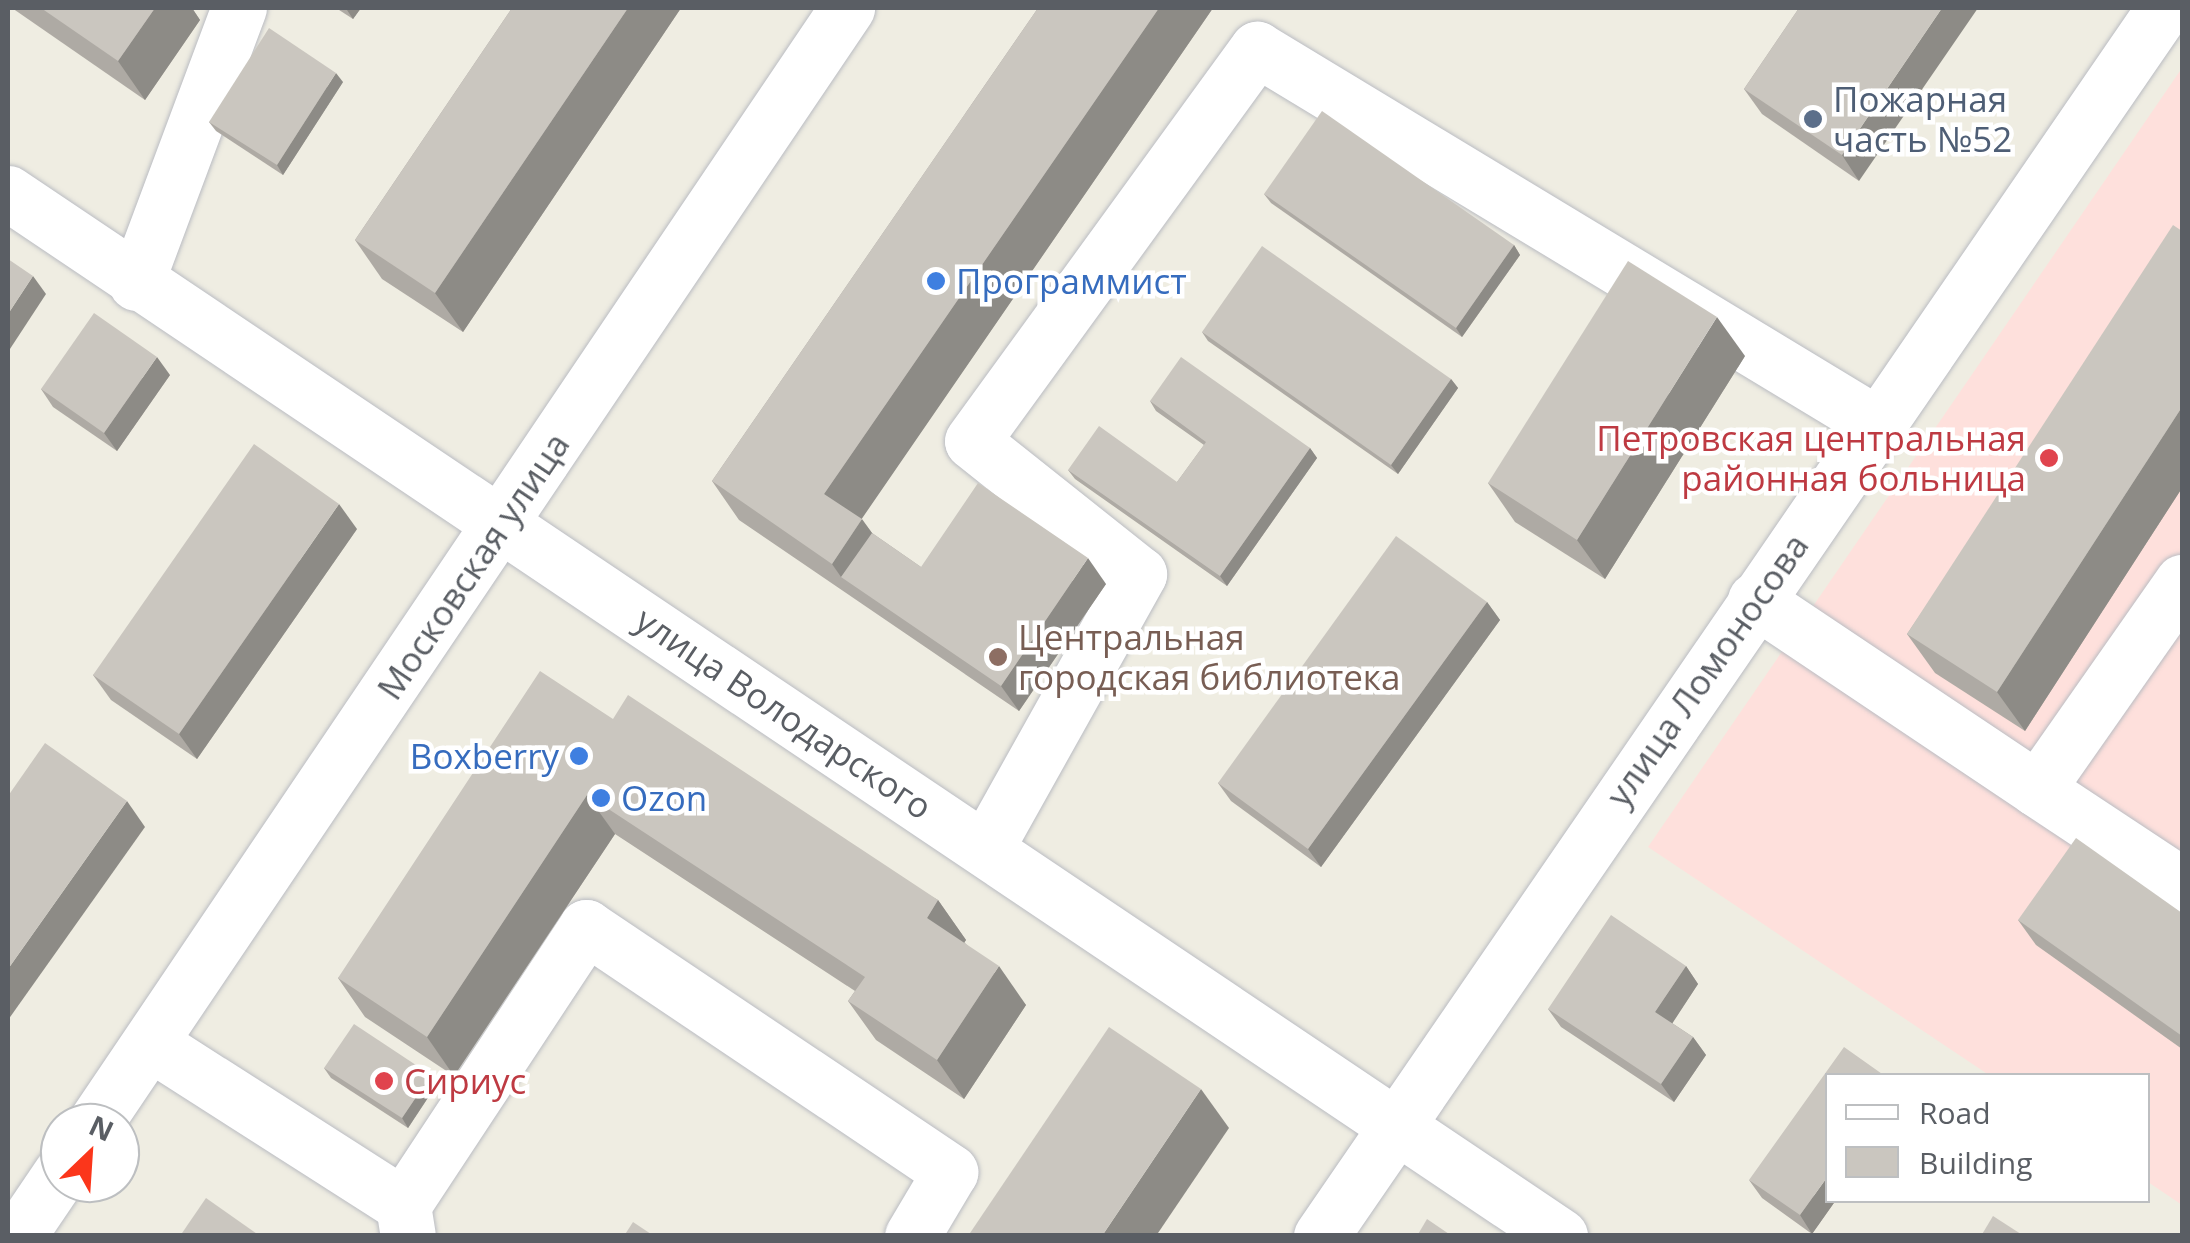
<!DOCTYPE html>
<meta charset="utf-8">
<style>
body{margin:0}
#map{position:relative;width:2190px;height:1243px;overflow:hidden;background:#efede2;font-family:"Open Sans",sans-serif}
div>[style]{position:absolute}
.medical>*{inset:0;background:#fee0dc}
.roads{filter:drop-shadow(0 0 2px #babcc2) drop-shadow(0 0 2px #babcc2)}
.minor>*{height:55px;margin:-27.5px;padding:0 27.5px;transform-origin:27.5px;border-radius:27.5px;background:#fff}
.wall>*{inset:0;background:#aeaaa4}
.shaded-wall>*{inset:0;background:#8d8b86}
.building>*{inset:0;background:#cac6bf}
.dots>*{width:28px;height:28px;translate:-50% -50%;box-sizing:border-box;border:5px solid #fff;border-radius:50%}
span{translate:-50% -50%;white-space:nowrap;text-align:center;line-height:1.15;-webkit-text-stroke:9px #fff;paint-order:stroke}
.service-label{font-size:35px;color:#4e5e75}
.left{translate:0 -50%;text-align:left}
.shop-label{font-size:35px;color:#366cbe}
.right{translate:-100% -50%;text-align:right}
.health-label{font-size:35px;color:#be3a42}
.street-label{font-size:35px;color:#5a5e64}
.education-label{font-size:35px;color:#785e54}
.frame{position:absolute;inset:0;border:10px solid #5a5e64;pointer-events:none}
.legend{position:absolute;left:1825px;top:1073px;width:325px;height:130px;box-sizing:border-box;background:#fff;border:2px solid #bdbfc1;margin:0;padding:12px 18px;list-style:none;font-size:30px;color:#5a5e64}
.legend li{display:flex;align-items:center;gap:20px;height:50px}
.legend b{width:50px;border:2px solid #bdbfc1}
.north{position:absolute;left:40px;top:1103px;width:100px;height:100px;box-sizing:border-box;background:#fff;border:2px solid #bdbfc1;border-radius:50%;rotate:25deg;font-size:28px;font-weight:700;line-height:40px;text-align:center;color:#5a5e64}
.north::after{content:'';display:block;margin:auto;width:35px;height:45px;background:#fb361b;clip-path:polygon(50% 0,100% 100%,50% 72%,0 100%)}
</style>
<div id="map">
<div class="medical">
<div style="clip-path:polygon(2182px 68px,2182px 1205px,2148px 1182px,2148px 1076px,1989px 1075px,1648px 847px)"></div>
</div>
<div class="roads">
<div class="minor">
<div style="left:8px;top:193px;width:1870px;rotate:33.9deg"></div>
<div style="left:136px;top:283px;width:294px;rotate:-69.5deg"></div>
<div style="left:1755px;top:600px;width:339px;rotate:33.8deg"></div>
<div style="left:2037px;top:789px;width:253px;rotate:-55deg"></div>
<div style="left:2037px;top:789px;width:174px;rotate:33.5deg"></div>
<div style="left:986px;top:848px;width:314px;rotate:-60.8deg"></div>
<div style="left:1139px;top:574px;width:213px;rotate:-141.5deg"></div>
<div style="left:972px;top:441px;width:485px;rotate:-54deg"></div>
<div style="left:1257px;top:49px;width:725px;rotate:31.17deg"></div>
<div style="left:150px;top:1043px;width:300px;rotate:32.6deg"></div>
<div style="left:403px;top:1205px;width:31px;rotate:81deg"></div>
<div style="left:95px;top:1123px;width:1345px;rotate:-56deg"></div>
<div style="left:403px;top:1205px;width:333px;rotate:-56.6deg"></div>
<div style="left:586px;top:927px;width:439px;rotate:33.9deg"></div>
<div style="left:950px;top:1172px;width:74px;rotate:120.7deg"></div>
<div style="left:18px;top:1236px;width:75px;rotate:-55.9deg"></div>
<div style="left:1321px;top:1236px;width:1490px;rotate:-55.53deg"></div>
</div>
</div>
<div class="wall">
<div style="clip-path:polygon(12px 8px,192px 8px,200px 20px,145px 100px)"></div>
<div style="clip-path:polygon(336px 8px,361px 8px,353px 19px)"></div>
<div style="clip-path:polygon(512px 8px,681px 8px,463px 332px,382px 279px,355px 240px)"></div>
<div style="clip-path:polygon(1038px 8px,1213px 8px,861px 519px,872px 533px,921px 567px,1106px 584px,1019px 711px,739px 520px,712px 481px)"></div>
<div style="clip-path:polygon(1799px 8px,1859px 181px,1762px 114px,1744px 89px)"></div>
<div style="clip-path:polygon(343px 82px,283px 175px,216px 131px,209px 122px)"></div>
<div style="clip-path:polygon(1264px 194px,1514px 245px,1520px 255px,1462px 337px,1271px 203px)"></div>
<div style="clip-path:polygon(2182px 231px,2182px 488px,2025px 731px,1935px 673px,1907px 634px)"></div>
<div style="clip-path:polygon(1202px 332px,1451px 379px,1458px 388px,1398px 474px,1208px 341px)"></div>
<div style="clip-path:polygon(1745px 356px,1605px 579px,1515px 522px,1488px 483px)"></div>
<div style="clip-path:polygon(170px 375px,117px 451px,53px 407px,41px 389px)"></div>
<div style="clip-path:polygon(1150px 401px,1310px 448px,1317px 458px,1227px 586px,1075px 479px,1068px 470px,1177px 482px,1204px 445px,1156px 411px)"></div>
<div style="clip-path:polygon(357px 529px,197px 759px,111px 700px,93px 675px)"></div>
<div style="clip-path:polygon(1487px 602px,1500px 620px,1321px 867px,1231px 801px,1218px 783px)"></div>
<div style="clip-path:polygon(613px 719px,938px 900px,966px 940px,964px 942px,1026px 1005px,964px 1099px,876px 1040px,848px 1001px,855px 991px,615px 834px,454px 1076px,365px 1017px,338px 978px)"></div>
<div style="clip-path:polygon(2182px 913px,2182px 1049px,2036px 945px,2018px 920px)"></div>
<div style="clip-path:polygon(1686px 966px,1698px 984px,1672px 1023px,1693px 1037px,1706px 1055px,1674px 1102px,1561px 1027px,1548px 1009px)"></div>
<div style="clip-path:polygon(324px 1068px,431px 1075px,437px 1084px,408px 1128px,331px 1078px)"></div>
<div style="clip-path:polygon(1749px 1180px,1828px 1200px,1836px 1200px,1812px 1234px,1762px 1198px)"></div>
</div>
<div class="shaded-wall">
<div style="clip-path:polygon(155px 8px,192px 8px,200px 20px,145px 100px,118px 61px)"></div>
<div style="clip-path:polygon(348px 8px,361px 8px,353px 19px,347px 10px)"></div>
<div style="clip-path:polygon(628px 8px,681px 8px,463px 332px,435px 293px)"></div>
<div style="clip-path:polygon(1159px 8px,1213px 8px,852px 533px,824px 494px)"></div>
<div style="clip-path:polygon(1942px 8px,1978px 8px,1859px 181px,1842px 155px)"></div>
<div style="clip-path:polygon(336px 73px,343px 82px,283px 175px,277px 165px)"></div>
<div style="clip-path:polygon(1514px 245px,1520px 255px,1462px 337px,1456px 328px)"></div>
<div style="clip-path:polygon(33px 276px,46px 294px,8px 352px,8px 314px)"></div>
<div style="clip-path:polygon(1717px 317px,1745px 356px,1605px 579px,1577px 540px)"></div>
<div style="clip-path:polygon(157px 357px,170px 375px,117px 451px,104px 433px)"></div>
<div style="clip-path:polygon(1451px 379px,1458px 388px,1398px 474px,1391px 465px)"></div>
<div style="clip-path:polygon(2182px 407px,2182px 488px,2025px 731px,1997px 692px)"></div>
<div style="clip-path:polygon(1310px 448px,1317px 458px,1227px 586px,1220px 576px)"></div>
<div style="clip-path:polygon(339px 504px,357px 529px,197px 759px,179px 734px)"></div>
<div style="clip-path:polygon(862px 519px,890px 558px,841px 577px,832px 564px)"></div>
<div style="clip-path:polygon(1088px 558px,1106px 584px,1019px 711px,1001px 686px)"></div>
<div style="clip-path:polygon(1487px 602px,1500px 620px,1321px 867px,1308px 849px)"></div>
<div style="clip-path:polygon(587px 795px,615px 834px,454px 1076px,427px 1037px)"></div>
<div style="clip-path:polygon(127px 801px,145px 827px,8px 1020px,8px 969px)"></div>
<div style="clip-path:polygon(938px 900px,966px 940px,955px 957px,927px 918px)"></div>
<div style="clip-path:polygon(999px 966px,1026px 1005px,964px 1099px,937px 1060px)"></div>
<div style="clip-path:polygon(1686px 966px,1698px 984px,1668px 1030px,1655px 1012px)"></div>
<div style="clip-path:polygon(1693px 1037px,1706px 1055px,1674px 1102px,1661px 1084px)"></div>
<div style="clip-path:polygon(431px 1075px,437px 1084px,408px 1128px,402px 1118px)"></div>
<div style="clip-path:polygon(1201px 1089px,1229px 1128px,1156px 1236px,1102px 1236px)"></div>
<div style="clip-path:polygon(1828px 1176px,1828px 1200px,1836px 1200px,1812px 1234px,1800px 1215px)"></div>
</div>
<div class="building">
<div style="clip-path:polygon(41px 8px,155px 8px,118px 61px)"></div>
<div style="clip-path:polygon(512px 8px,628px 8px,435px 293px,355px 240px)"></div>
<div style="clip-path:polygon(1038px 8px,1159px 8px,824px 494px,862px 519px,832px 564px,712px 481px)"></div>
<div style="clip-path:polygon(1799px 8px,1942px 8px,1842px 155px,1744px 89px)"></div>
<div style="clip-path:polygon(269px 28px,336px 73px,277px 165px,209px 122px)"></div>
<div style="clip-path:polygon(1322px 111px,1514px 245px,1456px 328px,1264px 194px)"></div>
<div style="clip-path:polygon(2173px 225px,2182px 231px,2182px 407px,1997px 692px,1907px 634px)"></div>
<div style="clip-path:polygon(1262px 246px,1451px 379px,1391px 465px,1202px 332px)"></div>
<div style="clip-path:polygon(8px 259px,33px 276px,8px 314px)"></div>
<div style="clip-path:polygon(1628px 261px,1717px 317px,1577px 540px,1488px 483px)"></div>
<div style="clip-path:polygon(94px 313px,157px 357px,104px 433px,41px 389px)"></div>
<div style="clip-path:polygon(1181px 357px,1310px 448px,1220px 576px,1068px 470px,1099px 426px,1177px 482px,1206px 442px,1150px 401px)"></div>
<div style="clip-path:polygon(254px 444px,339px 504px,179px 734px,93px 675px)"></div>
<div style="clip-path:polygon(978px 483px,1088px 558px,1001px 686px,841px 577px,872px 533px,921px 567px)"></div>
<div style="clip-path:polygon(1396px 536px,1487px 602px,1308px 849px,1218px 783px)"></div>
<div style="clip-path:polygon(540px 671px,613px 719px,628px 695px,938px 900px,927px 918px,999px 966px,937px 1060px,848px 1001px,865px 977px,587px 795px,427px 1037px,338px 978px)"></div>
<div style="clip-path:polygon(45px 743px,127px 801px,8px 969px,8px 796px)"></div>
<div style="clip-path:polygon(2076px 838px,2182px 913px,2182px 1036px,2018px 920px)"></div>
<div style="clip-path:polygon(1611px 915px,1686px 966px,1655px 1012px,1693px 1037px,1661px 1084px,1548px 1009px)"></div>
<div style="clip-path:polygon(354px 1024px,431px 1075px,402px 1118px,324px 1068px)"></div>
<div style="clip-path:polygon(1109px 1027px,1201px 1089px,1102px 1236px,968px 1236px)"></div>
<div style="clip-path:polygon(1844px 1047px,1885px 1076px,1828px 1076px,1828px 1176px,1800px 1215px,1749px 1180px)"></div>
<div style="clip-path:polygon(206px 1198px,260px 1236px,180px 1236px)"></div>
<div style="clip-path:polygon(1993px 1216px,2024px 1236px,1981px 1236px)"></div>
<div style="clip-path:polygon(1427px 1219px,1452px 1236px,1417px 1236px)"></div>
<div style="clip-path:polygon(633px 1222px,654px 1236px,624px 1236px)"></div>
</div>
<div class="dots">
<div style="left:1813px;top:119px;background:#5c6f8a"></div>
<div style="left:936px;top:281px;background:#3f7fe0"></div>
<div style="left:2049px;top:458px;background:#e0444e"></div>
<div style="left:998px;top:657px;background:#8d6e63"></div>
<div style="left:579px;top:756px;background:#3f7fe0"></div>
<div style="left:601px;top:798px;background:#3f7fe0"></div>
<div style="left:384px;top:1081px;background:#e0444e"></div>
</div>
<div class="service-label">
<span class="left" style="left:1833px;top:119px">Пожарная<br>часть №52</span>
</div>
<div class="shop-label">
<span class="left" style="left:956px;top:281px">Программист</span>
<span class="right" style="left:559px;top:756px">Boxberry</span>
<span class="left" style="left:621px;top:798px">Ozon</span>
</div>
<div class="health-label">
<span class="right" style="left:2026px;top:458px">Петровская центральная<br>районная больница</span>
<span class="left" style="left:404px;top:1081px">Сириус</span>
</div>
<div class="street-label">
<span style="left:473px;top:566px;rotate:-56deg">Московская улица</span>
<span style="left:1707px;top:670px;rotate:-55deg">улица Ломоносова</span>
<span style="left:784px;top:713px;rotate:34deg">улица Володарского</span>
</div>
<div class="education-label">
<span class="left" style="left:1018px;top:657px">Центральная<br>городская библиотека</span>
</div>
<div class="frame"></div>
<ul class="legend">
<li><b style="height:12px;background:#fff"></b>Road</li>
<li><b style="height:28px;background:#cac6bf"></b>Building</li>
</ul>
<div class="north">N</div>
</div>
